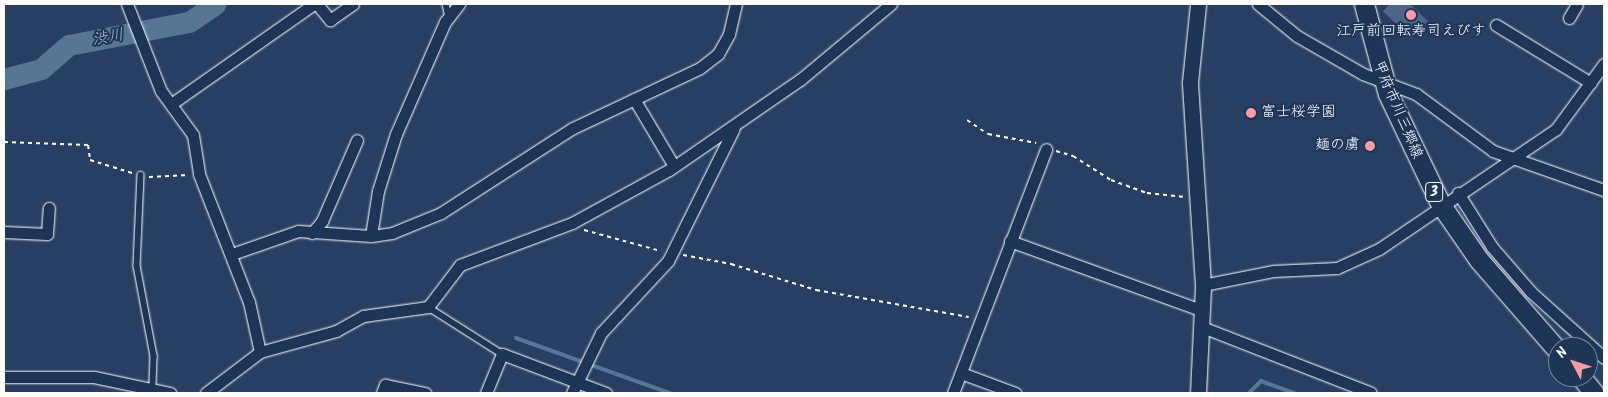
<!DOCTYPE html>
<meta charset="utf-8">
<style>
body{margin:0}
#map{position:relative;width:1608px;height:397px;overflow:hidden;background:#273f62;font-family:Kalam,"Klee One",sans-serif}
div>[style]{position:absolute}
.stream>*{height:4px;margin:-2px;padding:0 2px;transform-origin:2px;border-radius:2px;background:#577696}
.river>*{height:21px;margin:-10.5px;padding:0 10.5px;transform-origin:10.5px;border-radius:10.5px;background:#577696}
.building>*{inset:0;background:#4e668c}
.path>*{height:2px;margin-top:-1px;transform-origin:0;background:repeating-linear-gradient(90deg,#fff 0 4px,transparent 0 8px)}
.roads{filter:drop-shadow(0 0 1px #fff) drop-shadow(0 0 1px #fff)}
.service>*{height:5.5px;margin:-2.75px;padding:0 2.75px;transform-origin:2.75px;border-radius:2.75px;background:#1d3557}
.minor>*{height:11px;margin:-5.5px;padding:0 5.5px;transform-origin:5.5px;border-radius:5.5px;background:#1d3557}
.tertiary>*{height:15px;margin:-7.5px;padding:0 7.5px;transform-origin:7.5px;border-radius:7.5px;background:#1d3557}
.primary>*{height:19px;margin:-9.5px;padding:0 9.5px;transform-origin:9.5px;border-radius:9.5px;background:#1d3557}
.dots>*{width:14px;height:14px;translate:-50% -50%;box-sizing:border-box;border:2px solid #1d3557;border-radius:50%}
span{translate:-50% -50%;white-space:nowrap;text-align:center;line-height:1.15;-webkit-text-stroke:4px #1d3557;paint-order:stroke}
.shield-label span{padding:1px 4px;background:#1d3557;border:1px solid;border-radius:4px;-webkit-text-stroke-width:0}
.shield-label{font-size:14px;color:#fff;font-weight:700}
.poi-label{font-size:15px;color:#fff}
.left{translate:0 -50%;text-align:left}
.right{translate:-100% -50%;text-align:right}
.street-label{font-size:15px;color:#fff}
.water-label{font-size:16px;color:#b3c1d0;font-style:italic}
.frame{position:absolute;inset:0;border:5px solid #fff;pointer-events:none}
.north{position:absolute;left:1548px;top:337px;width:50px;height:50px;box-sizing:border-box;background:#1d3557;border:1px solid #77869a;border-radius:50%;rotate:310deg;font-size:14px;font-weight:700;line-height:20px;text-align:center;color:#fff}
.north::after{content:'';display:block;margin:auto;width:18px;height:22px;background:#ff9aa2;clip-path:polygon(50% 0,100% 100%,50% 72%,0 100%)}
</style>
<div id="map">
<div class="stream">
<div style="left:516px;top:338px;width:164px;rotate:19.7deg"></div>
<div style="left:1249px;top:393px;width:17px;rotate:-45deg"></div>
<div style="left:1261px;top:381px;width:35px;rotate:20deg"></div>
</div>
<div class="river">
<div style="left:4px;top:79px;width:38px;rotate:-15deg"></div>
<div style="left:41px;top:69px;width:37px;rotate:-41deg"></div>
<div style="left:69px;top:45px;width:122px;rotate:-10.9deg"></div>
<div style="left:189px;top:22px;width:32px;rotate:-34deg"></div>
</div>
<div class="building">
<div style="clip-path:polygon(1390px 4px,1410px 4px,1428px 21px,1411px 39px,1383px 11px)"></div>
</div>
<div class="path">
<div style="left:967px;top:120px;width:25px;rotate:34deg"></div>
<div style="left:988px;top:134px;width:49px;rotate:10.6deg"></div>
<div style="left:4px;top:142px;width:84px;rotate:2deg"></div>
<div style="left:88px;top:145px;width:15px;rotate:82deg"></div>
<div style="left:90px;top:160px;width:44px;rotate:17.2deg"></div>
<div style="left:1056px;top:151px;width:18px;rotate:16deg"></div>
<div style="left:1073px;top:156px;width:45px;rotate:32.3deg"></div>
<div style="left:1111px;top:180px;width:38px;rotate:20deg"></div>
<div style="left:1147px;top:193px;width:36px;rotate:6deg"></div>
<div style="left:149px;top:177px;width:40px;rotate:-2.9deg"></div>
<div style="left:584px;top:230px;width:80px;rotate:15.3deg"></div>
<div style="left:683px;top:255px;width:49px;rotate:10.6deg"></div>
<div style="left:731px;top:264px;width:89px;rotate:17deg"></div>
<div style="left:816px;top:290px;width:155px;rotate:10deg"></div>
</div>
<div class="roads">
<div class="service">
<div style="left:446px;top:4px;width:13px;rotate:77deg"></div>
<div style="left:141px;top:175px;width:91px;rotate:92.5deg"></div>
<div style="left:137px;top:266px;width:92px;rotate:79.3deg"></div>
<div style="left:154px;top:356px;width:32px;rotate:92deg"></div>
<div style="left:428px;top:307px;width:88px;rotate:32.4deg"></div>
</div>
<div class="minor">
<div style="left:127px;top:4px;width:93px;rotate:68.7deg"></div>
<div style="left:161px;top:91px;width:54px;rotate:54deg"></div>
<div style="left:193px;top:135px;width:39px;rotate:81deg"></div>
<div style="left:199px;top:174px;width:137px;rotate:68.7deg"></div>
<div style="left:249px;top:302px;width:51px;rotate:77.6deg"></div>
<div style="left:317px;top:4px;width:21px;rotate:51deg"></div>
<div style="left:330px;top:20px;width:28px;rotate:-35deg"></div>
<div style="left:1258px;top:4px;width:50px;rotate:39.4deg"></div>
<div style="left:1297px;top:36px;width:76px;rotate:29.9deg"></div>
<div style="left:1363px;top:74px;width:57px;rotate:20.7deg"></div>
<div style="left:1416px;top:94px;width:96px;rotate:36.5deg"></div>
<div style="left:1493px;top:151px;width:118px;rotate:19.4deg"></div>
<div style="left:1569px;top:18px;width:16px;rotate:-60deg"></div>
<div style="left:1496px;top:25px;width:111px;rotate:31.4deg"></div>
<div style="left:634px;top:99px;width:78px;rotate:59.2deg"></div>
<div style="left:171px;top:104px;width:174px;rotate:-35deg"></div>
<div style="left:1458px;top:193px;width:64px;rotate:57.8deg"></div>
<div style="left:1492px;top:247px;width:60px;rotate:49.1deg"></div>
<div style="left:1531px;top:292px;width:98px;rotate:42.1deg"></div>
<div style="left:4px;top:232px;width:43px;rotate:2.7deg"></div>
<div style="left:47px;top:234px;width:26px;rotate:-86deg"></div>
<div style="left:312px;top:233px;width:16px;rotate:-50deg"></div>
<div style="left:322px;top:221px;width:88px;rotate:-66.6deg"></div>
<div style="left:371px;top:236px;width:46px;rotate:-81.2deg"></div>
<div style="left:378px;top:191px;width:60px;rotate:-72.5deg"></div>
<div style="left:396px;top:134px;width:122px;rotate:-66.4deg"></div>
<div style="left:445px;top:22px;width:23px;rotate:-52deg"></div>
<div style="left:1010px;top:241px;width:205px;rotate:19.9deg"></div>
<div style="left:232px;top:254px;width:70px;rotate:-19.2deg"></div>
<div style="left:298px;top:231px;width:73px;rotate:3.9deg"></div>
<div style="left:371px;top:236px;width:21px;rotate:-8deg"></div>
<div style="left:392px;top:233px;width:53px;rotate:-22.2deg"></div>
<div style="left:441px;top:213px;width:157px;rotate:-32.8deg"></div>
<div style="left:573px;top:128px;width:140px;rotate:-25.3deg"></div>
<div style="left:700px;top:68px;width:23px;rotate:-38deg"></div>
<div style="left:718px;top:54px;width:23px;rotate:-61deg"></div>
<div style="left:729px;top:34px;width:31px;rotate:-77deg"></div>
<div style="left:1203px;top:285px;width:71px;rotate:-11.3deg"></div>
<div style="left:1273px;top:271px;width:64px;rotate:-2.7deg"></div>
<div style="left:1337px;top:268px;width:46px;rotate:-24.3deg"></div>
<div style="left:1379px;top:249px;width:214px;rotate:-34.1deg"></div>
<div style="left:1556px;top:129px;width:81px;rotate:-53.6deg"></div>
<div style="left:1202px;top:327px;width:181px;rotate:21.3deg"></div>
<div style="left:961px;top:373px;width:58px;rotate:20.3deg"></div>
<div style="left:4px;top:377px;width:90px"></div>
<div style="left:94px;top:377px;width:78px;rotate:11.9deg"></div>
<div style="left:206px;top:393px;width:68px;rotate:-37.2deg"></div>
<div style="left:260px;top:352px;width:79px;rotate:-15.4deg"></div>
<div style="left:336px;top:331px;width:31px;rotate:-29deg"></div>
<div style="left:363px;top:316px;width:66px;rotate:-7.9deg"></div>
<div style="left:428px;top:307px;width:53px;rotate:-52.7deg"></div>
<div style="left:460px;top:265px;width:120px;rotate:-20.6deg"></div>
<div style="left:572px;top:223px;width:111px;rotate:-28.7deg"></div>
<div style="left:669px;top:170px;width:160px;rotate:-34.6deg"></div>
<div style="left:801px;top:79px;width:117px;rotate:-39.8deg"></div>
<div style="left:382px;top:393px;width:9px;rotate:-69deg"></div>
<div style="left:385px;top:385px;width:41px;rotate:11.3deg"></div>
<div style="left:486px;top:393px;width:42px;rotate:-67.7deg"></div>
<div style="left:502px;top:354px;width:111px;rotate:20.6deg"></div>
<div style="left:572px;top:393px;width:67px;rotate:-64.2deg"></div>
<div style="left:601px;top:333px;width:98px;rotate:-47.1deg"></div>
<div style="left:668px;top:261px;width:148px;rotate:-63.6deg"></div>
<div style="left:953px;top:393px;width:261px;rotate:-69.1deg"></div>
</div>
<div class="tertiary">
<div style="left:1198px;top:393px;width:108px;rotate:-87.3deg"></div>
<div style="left:1203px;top:285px;width:203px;rotate:-93.7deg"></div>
<div style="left:1190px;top:82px;width:78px;rotate:-84.1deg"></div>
</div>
<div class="primary">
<div style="left:1364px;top:4px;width:93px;rotate:75.1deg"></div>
<div style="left:1388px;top:94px;width:123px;rotate:64.5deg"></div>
<div style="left:1441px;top:205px;width:67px;rotate:55.4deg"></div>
<div style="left:1479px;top:260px;width:121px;rotate:49deg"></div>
<div style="left:1581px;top:377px;width:21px;rotate:51deg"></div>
</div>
</div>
<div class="dots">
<div style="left:1411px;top:15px;background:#ff9aa2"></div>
<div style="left:1251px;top:113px;background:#ff9aa2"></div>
<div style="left:1370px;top:146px;background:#ff9aa2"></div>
</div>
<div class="shield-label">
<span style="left:1434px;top:192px">3</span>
</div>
<div class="poi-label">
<span style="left:1411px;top:32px">江戸前回転寿司えびす</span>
<span class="left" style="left:1261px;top:113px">富士桜学園</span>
<span class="right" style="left:1360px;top:146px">麺の虜</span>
</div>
<div class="street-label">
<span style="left:1397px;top:110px;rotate:67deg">甲府市川三郷線</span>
</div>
<div class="water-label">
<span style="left:108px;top:38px;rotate:-11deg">渋川</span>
</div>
<div class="frame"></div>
<div class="north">N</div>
</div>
